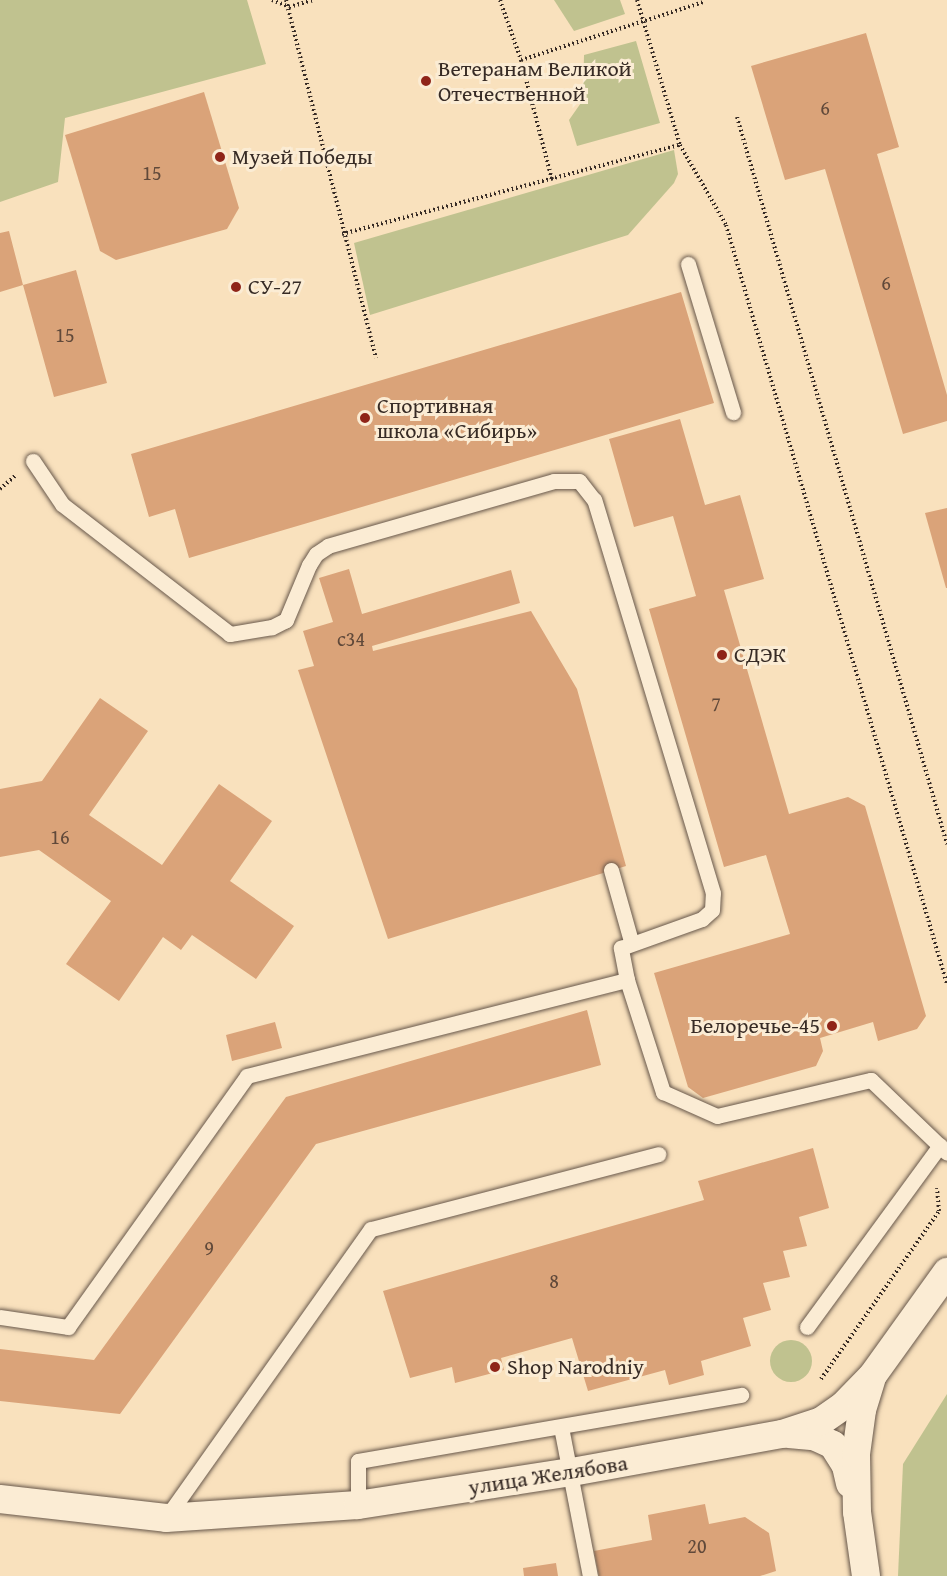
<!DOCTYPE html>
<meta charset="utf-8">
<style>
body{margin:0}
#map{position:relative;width:947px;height:1576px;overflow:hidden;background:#f9e1bd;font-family:"Gentium Book Plus",serif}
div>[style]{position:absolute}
.green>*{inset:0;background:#c0c28f}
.round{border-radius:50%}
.building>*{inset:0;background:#daa379}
.path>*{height:4px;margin-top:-2px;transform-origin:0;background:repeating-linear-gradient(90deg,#372b25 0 1.5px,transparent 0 4.5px)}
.roads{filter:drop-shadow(0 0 2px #68584b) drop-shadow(0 0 2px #68584b)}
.lane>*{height:15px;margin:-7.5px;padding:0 7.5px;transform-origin:7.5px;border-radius:7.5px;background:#fbecd4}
.street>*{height:28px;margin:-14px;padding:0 14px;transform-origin:14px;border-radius:14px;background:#fbecd4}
.dots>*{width:16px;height:16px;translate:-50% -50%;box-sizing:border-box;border:3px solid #fbecd4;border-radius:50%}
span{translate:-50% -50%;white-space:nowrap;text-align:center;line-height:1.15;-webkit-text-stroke:6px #fbecd4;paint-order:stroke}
.number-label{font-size:20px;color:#60493a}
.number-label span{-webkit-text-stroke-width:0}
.poi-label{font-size:22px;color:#372b25}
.left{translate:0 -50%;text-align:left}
.right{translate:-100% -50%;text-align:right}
.street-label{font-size:22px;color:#372b25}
</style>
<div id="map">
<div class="green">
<div style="clip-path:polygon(0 0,247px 0,266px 64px,65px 118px,58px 182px,0 202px)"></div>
<div style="clip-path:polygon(554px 0,620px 0,625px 14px,574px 31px)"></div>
<div style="clip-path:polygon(636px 41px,660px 123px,577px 146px,569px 120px,583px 100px,584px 55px)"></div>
<div style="clip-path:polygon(674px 150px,678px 174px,674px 183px,628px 235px,370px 315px,354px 243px)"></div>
<div class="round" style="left:770px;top:1340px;width:42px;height:42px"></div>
<div style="clip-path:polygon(947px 1394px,947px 1576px,898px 1576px,903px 1464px)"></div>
</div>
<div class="building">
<div style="clip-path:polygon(866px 33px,899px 147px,877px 154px,947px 395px,947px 421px,903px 434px,825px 169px,785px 180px,751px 66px)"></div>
<div style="clip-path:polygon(204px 92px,239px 208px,227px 229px,116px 260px,100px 251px,65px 135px)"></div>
<div style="clip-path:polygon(9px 231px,23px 285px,76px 270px,107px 383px,54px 397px,23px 285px,0 292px,0 233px)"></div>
<div style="clip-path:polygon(681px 292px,714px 403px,189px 558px,175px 509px,149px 517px,131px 454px)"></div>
<div style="clip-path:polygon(680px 419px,705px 505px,740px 495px,764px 579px,724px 590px,789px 814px,848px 797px,865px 806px,926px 1016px,917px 1029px,878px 1041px,873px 1022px,820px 1038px,823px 1051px,816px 1066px,703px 1098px,688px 1087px,654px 973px,790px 934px,766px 855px,724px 867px,649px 609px,696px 596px,673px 516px,634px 527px,609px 439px)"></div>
<div style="clip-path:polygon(947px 508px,947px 588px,946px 588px,925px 513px)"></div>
<div style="clip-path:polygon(349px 569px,362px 614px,511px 570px,520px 603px,372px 646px,373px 651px,531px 611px,577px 689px,626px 866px,388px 939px,298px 670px,314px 666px,303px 631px,333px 622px,319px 578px)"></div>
<div style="clip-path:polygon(100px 698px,148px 731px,89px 815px,162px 865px,219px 784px,272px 821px,230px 881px,294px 926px,256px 979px,192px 935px,181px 950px,163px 937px,119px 1001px,66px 964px,111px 901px,39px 850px,0 857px,0 789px,42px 781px)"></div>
<div style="clip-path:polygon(587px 1010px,601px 1065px,316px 1144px,120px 1414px,0 1401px,0 1349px,94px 1360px,286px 1097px)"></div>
<div style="clip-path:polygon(275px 1022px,282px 1048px,232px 1061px,226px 1035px)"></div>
<div style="clip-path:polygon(813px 1148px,829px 1208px,799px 1217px,807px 1246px,783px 1251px,790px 1277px,763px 1283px,771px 1310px,743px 1318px,751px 1346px,701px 1361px,704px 1375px,669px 1385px,665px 1370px,588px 1391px,572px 1338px,501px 1358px,504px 1370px,455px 1383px,452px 1367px,410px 1378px,383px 1291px,704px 1200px,698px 1181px)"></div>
<div style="clip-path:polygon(705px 1504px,709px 1524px,745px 1517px,769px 1533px,776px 1571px,760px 1576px,599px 1576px,594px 1551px,652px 1540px,648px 1515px)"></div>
<div style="clip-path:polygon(556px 1563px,558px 1576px,524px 1576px,523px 1568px)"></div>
</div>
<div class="path">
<div style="left:272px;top:0;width:18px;rotate:22deg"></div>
<div style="left:289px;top:7px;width:25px;rotate:-16deg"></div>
<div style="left:286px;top:0;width:369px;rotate:75.9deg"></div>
<div style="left:500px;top:0;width:64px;rotate:70.7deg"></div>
<div style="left:521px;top:60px;width:124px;rotate:75.5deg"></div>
<div style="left:637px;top:0;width:151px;rotate:73.5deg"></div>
<div style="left:680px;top:145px;width:92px;rotate:60.1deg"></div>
<div style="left:726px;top:225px;width:791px;rotate:73.77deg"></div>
<div style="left:521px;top:60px;width:192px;rotate:-17.6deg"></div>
<div style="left:737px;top:117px;width:757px;rotate:73.89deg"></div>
<div style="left:342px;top:234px;width:350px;rotate:-14.8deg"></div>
<div style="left:0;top:489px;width:21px;rotate:-41deg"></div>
<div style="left:821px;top:1379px;width:205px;rotate:-54.9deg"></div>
<div style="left:939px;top:1211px;width:23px;rotate:-95deg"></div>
</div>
<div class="roads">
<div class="lane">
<div style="left:688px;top:264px;width:155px;rotate:73.1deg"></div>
<div style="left:611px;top:870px;width:74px;rotate:74.3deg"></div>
<div style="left:627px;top:980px;width:118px;rotate:72.2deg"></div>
<div style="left:663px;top:1092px;width:59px;rotate:24deg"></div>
<div style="left:717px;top:1116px;width:158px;rotate:-13.2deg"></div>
<div style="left:871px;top:1080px;width:105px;rotate:43.8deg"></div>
<div style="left:0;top:1317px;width:69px;rotate:8.4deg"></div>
<div style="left:68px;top:1327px;width:308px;rotate:-54.5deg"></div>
<div style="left:247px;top:1076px;width:392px;rotate:-14.2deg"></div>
<div style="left:627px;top:980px;width:33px;rotate:-101deg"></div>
<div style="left:621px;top:948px;width:86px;rotate:-19.7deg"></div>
<div style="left:702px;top:919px;width:13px;rotate:-42deg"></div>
<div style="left:712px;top:910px;width:17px;rotate:-87deg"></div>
<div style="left:713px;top:893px;width:411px;rotate:-106.8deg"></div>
<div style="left:594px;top:500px;width:24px;rotate:-128deg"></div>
<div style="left:579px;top:481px;width:25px;rotate:180deg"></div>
<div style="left:554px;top:481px;width:235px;rotate:164deg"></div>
<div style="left:328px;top:546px;width:14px;rotate:146deg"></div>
<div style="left:316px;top:554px;width:13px;rotate:122deg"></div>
<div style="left:309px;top:565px;width:60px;rotate:112.7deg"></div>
<div style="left:286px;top:620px;width:16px;rotate:153deg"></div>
<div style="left:272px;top:627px;width:43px;rotate:170.5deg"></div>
<div style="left:230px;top:634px;width:212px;rotate:-142.3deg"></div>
<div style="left:62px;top:504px;width:52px;rotate:-124deg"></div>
<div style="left:807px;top:1327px;width:225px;rotate:-53.8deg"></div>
<div style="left:561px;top:1427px;width:152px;rotate:79deg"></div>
<div style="left:358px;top:1505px;width:44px;rotate:-90deg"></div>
<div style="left:358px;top:1461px;width:389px;rotate:-9.8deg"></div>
<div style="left:166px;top:1518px;width:354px;rotate:-54.7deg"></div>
<div style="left:371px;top:1229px;width:297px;rotate:-14.6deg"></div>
</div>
<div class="street">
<div style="left:789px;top:1434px;width:25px;rotate:5deg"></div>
<div style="left:814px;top:1436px;width:21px;rotate:25deg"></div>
<div style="left:833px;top:1445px;width:25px;rotate:58deg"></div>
<div style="left:846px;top:1466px;width:18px;rotate:77deg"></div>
<div style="left:0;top:1499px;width:167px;rotate:6.5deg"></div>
<div style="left:166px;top:1518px;width:192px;rotate:-3.9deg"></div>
<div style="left:358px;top:1505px;width:217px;rotate:-8.8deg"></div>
<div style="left:572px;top:1472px;width:213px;rotate:-10.3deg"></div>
<div style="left:782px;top:1434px;width:40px;rotate:-18deg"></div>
<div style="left:820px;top:1422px;width:28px;rotate:-35deg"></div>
<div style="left:843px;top:1406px;width:43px;rotate:-45.9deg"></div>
<div style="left:873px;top:1375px;width:127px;rotate:-54.3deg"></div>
<div style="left:866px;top:1576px;width:65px;rotate:-98deg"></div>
<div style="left:857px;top:1512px;width:58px;rotate:-91deg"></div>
<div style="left:856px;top:1454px;width:44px;rotate:-82.2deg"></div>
<div style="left:862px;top:1410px;width:31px;rotate:-73deg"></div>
</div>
</div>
<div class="dots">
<div style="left:426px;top:81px;background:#8f2418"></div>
<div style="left:220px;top:157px;background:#8f2418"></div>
<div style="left:236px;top:287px;background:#8f2418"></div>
<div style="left:365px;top:418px;background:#8f2418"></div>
<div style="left:722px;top:655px;background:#8f2418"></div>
<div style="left:832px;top:1026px;background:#8f2418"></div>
<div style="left:495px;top:1367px;background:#8f2418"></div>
</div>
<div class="number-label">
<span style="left:825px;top:107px">6</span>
<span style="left:152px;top:172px">15</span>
<span style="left:886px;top:282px">6</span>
<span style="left:65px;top:334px">15</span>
<span style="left:351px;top:638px">с34</span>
<span style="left:716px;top:703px">7</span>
<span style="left:60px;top:836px">16</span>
<span style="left:209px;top:1247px">9</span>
<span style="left:554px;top:1280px">8</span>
<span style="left:697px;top:1545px">20</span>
</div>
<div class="poi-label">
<span class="left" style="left:438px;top:81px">Ветеранам Великой<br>Отечественной</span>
<span class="left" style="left:232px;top:157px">Музей Победы</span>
<span class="left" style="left:248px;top:287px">СУ-27</span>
<span class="left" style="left:377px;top:418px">Спортивная<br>школа «Сибирь»</span>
<span class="left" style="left:734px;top:655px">СДЭК</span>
<span class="right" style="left:820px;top:1026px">Белоречье-45</span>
<span class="left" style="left:507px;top:1367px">Shop Narodniy</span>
</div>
<div class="street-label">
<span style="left:548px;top:1475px;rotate:-9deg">улица Желябова</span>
</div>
</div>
